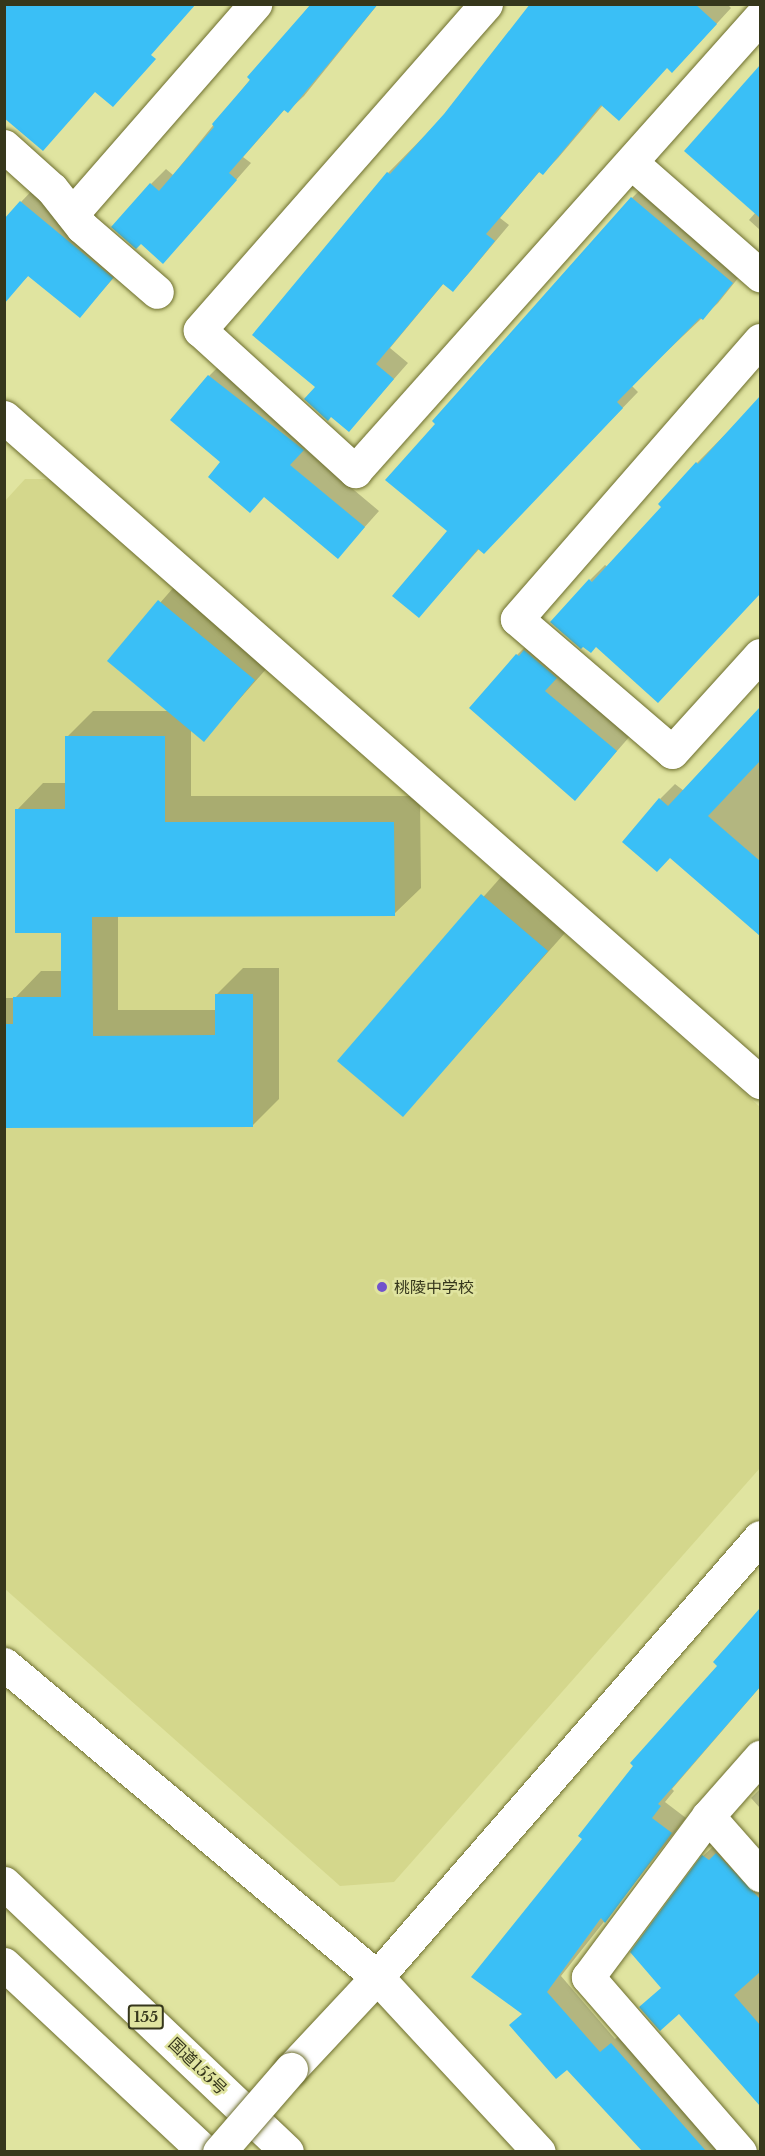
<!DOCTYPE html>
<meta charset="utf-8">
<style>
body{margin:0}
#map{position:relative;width:765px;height:2156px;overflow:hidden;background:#e0e4a0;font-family:"Libre Baskerville","Noto Sans JP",serif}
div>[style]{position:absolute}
.built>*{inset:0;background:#d4d78c}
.shadow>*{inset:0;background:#0003}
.building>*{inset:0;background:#3abff6}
.roads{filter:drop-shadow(0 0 2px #6d6e2e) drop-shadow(0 0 2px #6d6e2e)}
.street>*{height:33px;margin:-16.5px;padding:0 16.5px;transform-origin:16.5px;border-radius:16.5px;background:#fff}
.secondary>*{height:33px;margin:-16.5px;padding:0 16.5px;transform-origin:16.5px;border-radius:16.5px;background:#fff}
.highway>*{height:33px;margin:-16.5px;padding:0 16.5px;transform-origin:16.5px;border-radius:16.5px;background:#fff}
.bridges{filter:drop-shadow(0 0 2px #6d6e2e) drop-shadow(0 0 2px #6d6e2e)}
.secondary-bridge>*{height:33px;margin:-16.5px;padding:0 16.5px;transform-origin:16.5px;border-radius:16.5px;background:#fff}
.dots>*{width:16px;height:16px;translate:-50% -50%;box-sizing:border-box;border:3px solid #e0e4a0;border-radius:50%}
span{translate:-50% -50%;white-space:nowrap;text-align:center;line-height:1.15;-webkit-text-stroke:5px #e0e4a0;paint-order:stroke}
.shield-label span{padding:2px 4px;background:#e0e4a0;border:2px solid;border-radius:4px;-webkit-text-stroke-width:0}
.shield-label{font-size:15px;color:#36371c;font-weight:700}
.poi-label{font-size:16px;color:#36371c}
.left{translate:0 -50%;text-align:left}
.street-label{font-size:16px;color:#36371c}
.frame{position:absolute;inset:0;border:6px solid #36371c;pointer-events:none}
</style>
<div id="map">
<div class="built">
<div style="clip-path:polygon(25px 479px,51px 479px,760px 1107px,760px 1468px,394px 1882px,340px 1886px,5px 1589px,4px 502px)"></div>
</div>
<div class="shadow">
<div style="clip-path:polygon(311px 4px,378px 4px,304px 96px,288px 111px,285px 109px,243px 157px,251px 163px,178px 246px,151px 184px,166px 169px,173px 175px)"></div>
<div style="clip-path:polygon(532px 4px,727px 4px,731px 8px,687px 56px,603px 105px,558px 158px,543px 173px,540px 171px,500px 218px,509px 225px,468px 274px,453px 290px,444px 283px,390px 348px,408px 363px,349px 430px,317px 387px,388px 173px,445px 115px)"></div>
<div style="clip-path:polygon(760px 68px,760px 230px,749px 220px,756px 212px,686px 151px)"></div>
<div style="clip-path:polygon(42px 180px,133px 256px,80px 316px,29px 275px,15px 289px,21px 202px)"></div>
<div style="clip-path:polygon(647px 183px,747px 267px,718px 303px,631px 385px,638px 392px,484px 552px,480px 548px,419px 616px,449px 531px,632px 198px)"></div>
<div style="clip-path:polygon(224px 361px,318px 434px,305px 449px,379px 511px,338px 557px,209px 376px)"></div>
<div style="clip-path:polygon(760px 399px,760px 592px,673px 685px,590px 580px,605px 565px,608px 567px,663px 507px,697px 463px)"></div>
<div style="clip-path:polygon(181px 579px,276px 658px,203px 740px,191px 729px,191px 796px,420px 796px,421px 888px,394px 914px,118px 915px,118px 1010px,217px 1010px,217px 994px,243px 968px,279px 968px,279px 1099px,252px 1126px,4px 1126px,4px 998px,15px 998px,41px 971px,62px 971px,62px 932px,17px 810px,43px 783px,67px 783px,67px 737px,93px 711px,168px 711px,109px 661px)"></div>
<div style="clip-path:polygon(532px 640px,631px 735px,575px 799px,517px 655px)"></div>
<div style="clip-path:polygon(760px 709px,760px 912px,749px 924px,660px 799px,675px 784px,684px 791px)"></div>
<div style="clip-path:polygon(509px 868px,573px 924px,403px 1115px,339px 1060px)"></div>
<div style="clip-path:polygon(760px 1614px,760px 1687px,672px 1789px,674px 1791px,665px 1802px,686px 1818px,561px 1976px,615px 2039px,626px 2029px,738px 2152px,644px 2152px,567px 2068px,523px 2013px,719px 1666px,715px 1662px)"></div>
<div style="clip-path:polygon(760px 1789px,760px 1808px,751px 1798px)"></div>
<div style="clip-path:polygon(718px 1842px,760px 1873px,760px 2104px,679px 2012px,662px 1987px,703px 1856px)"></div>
</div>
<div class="building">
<div style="clip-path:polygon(4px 4px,196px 4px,151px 55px,156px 59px,113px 107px,95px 92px,43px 151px,4px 118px)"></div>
<div style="clip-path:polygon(311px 4px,378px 4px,288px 113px,284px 110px,229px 173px,237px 180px,163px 264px,141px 244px,136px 249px,111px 227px,150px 183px,159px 191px,214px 127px,212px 124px,250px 80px,247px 77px)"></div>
<div style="clip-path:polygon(530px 4px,695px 4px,717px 24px,672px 73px,667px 68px,619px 121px,601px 105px,543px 175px,539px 172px,486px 234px,495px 241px,453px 292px,443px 284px,376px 364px,394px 379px,349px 432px,331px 417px,328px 421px,304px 399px,315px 387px,252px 335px,387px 172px,390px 174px,444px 114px)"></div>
<div style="clip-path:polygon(760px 65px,760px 218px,684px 151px)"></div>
<div style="clip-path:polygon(631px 197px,733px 283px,703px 320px,700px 318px,617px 402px,623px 408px,484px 554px,478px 549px,419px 618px,392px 596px,447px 531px,385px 480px,435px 424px,432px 421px)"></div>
<div style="clip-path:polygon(20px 201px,113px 278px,80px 318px,28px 276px,4px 304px,4px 219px)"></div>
<div style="clip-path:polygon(208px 375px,304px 450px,290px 465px,365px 527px,338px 559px,264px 497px,250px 513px,208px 477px,220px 462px,170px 420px)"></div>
<div style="clip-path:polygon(760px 396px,760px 594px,658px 703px,596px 647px,591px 653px,583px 647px,581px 649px,550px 622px,589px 579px,592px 582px,661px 507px,658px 504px,696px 462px,698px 464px)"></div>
<div style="clip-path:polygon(158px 600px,255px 680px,204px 742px,107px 661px)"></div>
<div style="clip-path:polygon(524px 650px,557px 678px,545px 691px,617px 751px,575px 801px,469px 708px,516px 654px,519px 656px)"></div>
<div style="clip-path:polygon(760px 707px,760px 761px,708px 816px,760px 861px,760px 936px,670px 858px,657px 872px,622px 842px,659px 798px,668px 806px)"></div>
<div style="clip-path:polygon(65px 736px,165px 736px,165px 822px,394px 822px,395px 916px,92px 917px,93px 1036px,215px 1035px,215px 994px,253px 994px,253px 1127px,4px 1128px,4px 1024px,13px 1024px,13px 997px,61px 997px,61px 933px,15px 933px,15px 809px,65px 809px)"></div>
<div style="clip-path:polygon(481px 894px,548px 951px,403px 1117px,337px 1061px)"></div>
<div style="clip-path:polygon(760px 1608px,760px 1687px,658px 1804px,661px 1806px,652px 1818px,672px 1833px,605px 1923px,601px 1918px,547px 1992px,600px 2052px,611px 2043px,706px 2151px,642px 2151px,567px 2070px,556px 2079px,509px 2025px,522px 2014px,471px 1977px,582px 1839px,578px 1836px,633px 1766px,630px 1763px,717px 1666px,713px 1662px)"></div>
<div style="clip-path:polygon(716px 1853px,760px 1899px,760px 1972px,734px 1995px,760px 2025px,760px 2106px,679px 2014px,660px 2031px,639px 2007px,661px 1988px,630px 1952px,702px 1855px,709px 1860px)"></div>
</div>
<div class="roads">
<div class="street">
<div style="left:486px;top:4px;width:434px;rotate:131.3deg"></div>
<div style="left:200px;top:330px;width:210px;rotate:42.3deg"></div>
<div style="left:355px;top:471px;width:608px;rotate:-48.26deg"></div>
<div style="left:4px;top:146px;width:64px;rotate:41.9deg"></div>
<div style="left:52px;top:189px;width:48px;rotate:51.7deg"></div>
<div style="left:82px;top:227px;width:99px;rotate:40.9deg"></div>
<div style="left:633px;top:164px;width:169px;rotate:41.2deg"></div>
<div style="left:72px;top:214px;width:279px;rotate:-48.9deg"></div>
<div style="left:760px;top:340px;width:370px;rotate:131.1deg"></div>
<div style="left:517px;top:619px;width:204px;rotate:40.6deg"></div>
<div style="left:672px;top:752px;width:131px;rotate:-47.8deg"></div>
<div style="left:4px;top:417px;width:1007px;rotate:41.34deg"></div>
<div style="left:708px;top:1816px;width:79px;rotate:48.6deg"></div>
<div style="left:740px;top:2152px;width:232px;rotate:-131deg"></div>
<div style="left:588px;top:1977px;width:201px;rotate:-53.3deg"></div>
<div style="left:708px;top:1816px;width:79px;rotate:-48.6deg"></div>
</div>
<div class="secondary">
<div style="left:4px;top:1664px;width:487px;rotate:40deg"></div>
<div style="left:377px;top:1977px;width:238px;rotate:47.2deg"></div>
<div style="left:291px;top:2069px;width:126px;rotate:-46.9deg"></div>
<div style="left:377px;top:1977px;width:583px;rotate:-48.96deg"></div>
</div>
<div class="highway">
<div style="left:4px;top:1883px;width:390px;rotate:43.5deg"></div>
<div style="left:4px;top:1964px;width:275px;rotate:43.1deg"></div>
</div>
</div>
<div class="bridges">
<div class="secondary-bridge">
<div style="left:219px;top:2152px;width:110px;rotate:-49.1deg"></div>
</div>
</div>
<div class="dots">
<div style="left:382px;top:1287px;background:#7153cc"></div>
</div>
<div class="shield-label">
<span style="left:146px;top:2017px">155</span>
</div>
<div class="poi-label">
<span class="left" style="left:394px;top:1287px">桃陵中学校</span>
</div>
<div class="street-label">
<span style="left:198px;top:2066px;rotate:44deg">国道155号</span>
</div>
<div class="frame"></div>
</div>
